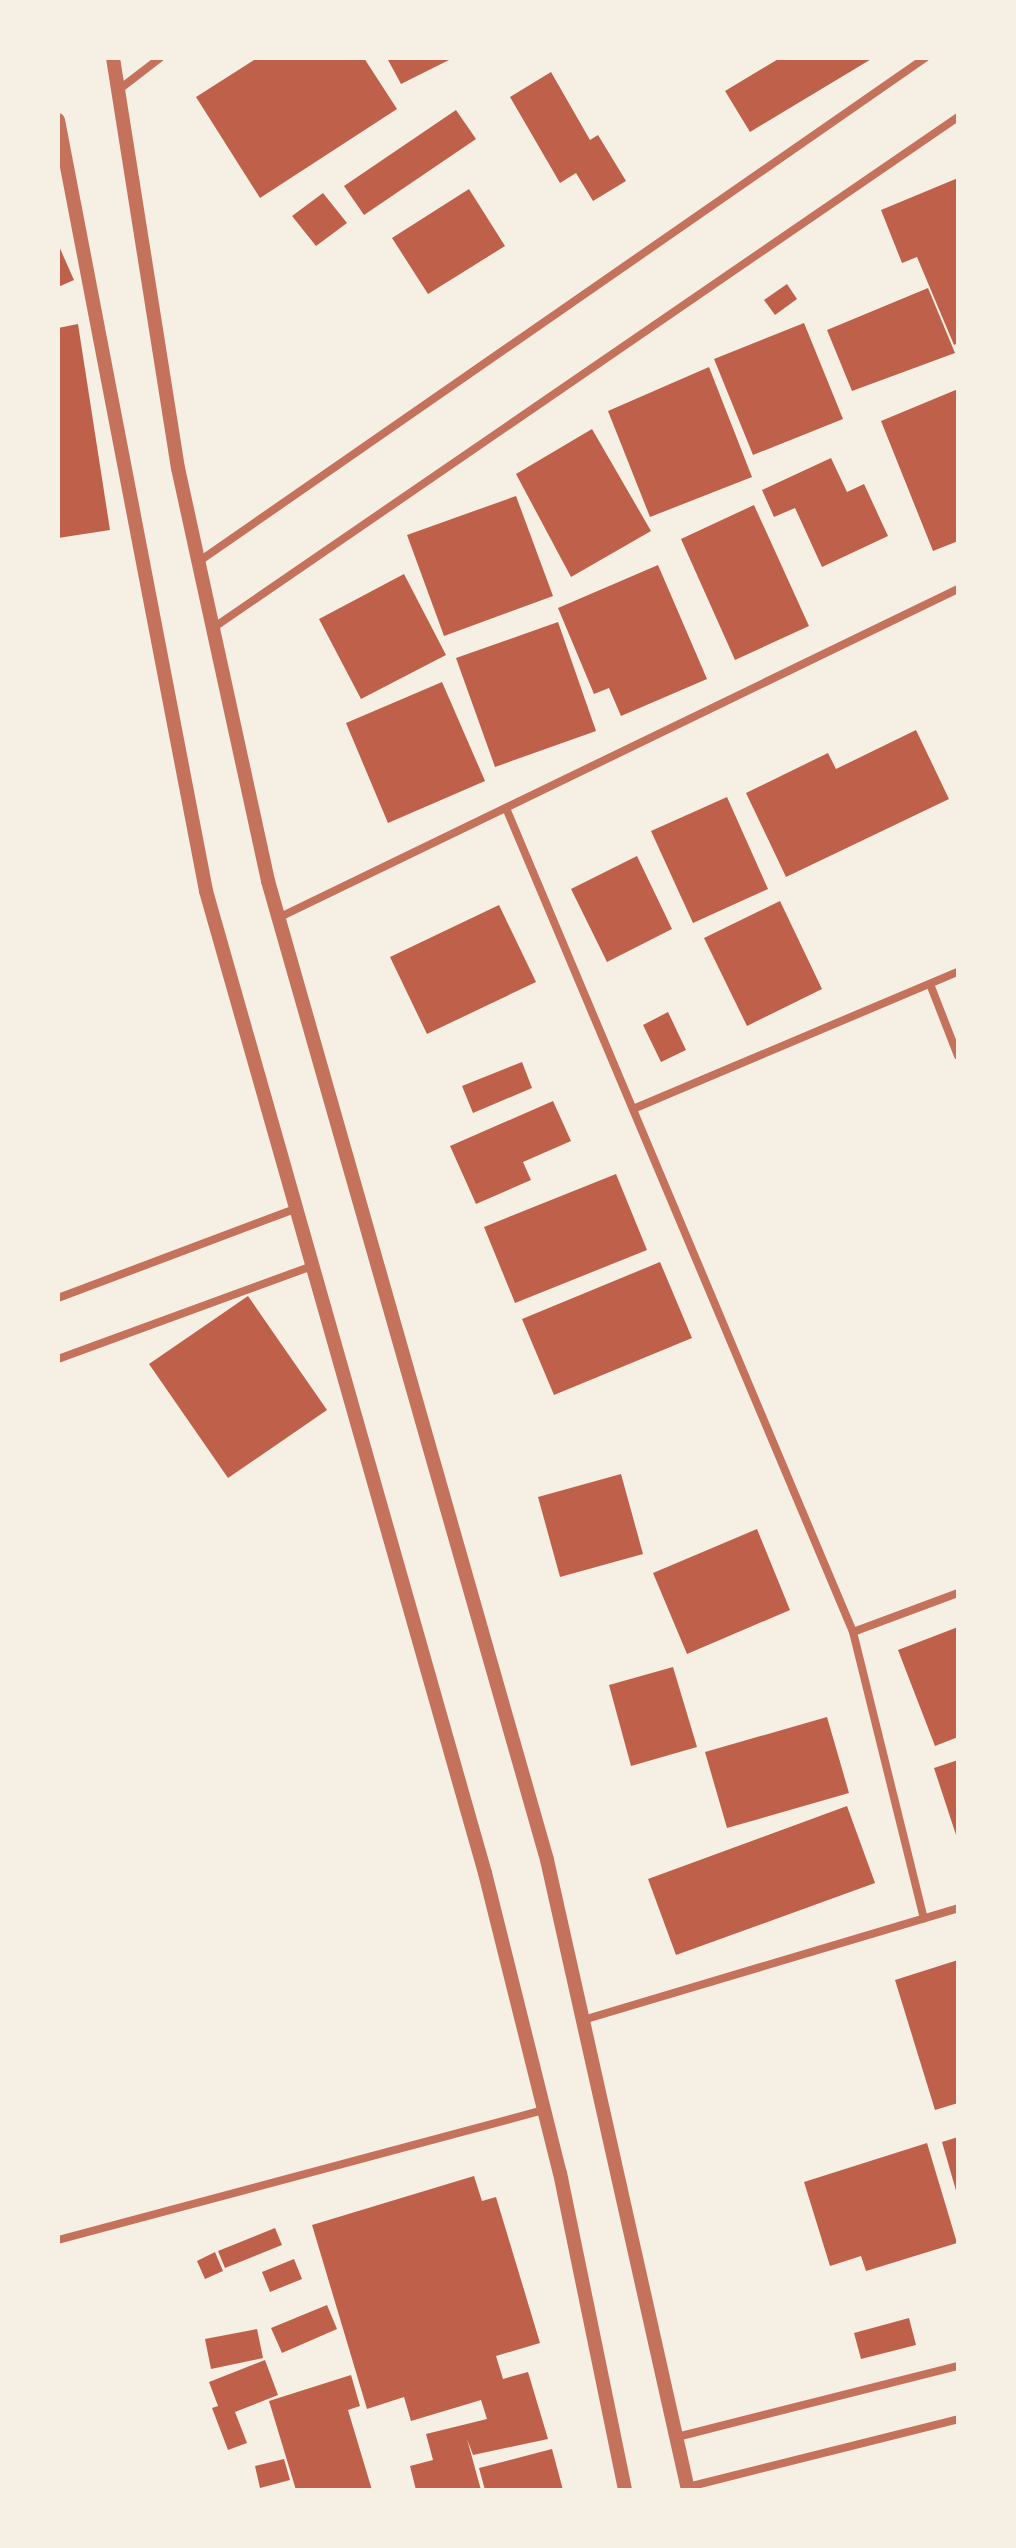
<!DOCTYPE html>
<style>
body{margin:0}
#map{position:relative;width:1016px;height:2548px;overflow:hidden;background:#f6efe4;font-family:"PT Sans",sans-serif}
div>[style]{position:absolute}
.building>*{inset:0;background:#bf614a}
.minor>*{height:8px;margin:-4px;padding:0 4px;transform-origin:4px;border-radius:4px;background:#c5725c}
.tertiary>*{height:14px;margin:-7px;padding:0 7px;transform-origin:7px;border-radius:7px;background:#c5725c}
span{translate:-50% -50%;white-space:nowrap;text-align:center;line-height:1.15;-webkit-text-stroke:6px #f6efe4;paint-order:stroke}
.frame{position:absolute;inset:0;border:60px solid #f6efe4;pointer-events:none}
</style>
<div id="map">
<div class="building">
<div style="clip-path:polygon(257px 58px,364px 58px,397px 109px,260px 198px,196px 97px)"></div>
<div style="clip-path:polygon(387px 58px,453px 58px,401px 84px)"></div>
<div style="clip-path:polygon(780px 58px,873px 58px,750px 132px,725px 91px)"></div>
<div style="clip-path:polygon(551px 72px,590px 140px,598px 135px,626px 181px,593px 201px,576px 173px,560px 183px,510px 97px)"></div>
<div style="clip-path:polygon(456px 110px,476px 139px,364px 215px,344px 186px)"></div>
<div style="clip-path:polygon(958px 178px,958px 343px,954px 345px,917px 257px,902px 263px,881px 210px)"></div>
<div style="clip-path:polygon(469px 189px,505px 246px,428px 294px,392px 238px)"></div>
<div style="clip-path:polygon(323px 193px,347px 223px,316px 246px,292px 216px)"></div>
<div style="clip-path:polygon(58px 244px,74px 280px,58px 287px)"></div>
<div style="clip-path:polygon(787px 284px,797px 299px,775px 315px,764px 300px)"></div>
<div style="clip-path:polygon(928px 288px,955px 353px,852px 391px,827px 330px)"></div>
<div style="clip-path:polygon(804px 323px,843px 419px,753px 455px,714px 359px)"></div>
<div style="clip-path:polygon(78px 324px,110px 530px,58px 538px,58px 328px)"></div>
<div style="clip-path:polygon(709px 367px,752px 477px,650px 517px,608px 411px)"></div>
<div style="clip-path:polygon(958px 389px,958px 541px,933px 551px,881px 421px)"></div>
<div style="clip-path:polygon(592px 429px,651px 531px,571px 577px,516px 474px)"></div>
<div style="clip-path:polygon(831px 458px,847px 492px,864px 484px,888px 536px,822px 567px,795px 508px,774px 517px,762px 490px)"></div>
<div style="clip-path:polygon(516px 496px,553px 596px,444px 636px,407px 535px)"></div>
<div style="clip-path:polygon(754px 505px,809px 626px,735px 660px,681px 539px)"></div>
<div style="clip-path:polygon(658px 565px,707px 679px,621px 716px,609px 688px,594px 694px,558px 608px)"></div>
<div style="clip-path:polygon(404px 574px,446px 655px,361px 699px,319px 619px)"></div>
<div style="clip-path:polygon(558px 622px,596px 731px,495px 767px,456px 658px)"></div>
<div style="clip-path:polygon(442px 682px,485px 781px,388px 823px,346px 723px)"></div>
<div style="clip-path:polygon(916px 730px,949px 799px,786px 877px,746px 793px,828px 753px,836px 769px)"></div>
<div style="clip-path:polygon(727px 797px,768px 889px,693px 923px,651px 831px)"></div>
<div style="clip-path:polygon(637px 856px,672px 929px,607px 962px,571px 889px)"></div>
<div style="clip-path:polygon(780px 901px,822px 989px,747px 1026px,704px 938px)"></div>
<div style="clip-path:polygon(499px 905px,536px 982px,427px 1034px,390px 957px)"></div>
<div style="clip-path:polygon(668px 1012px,686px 1050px,661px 1062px,643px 1025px)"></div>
<div style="clip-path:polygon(522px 1062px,532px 1088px,473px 1113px,462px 1086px)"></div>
<div style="clip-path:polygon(553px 1101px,571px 1141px,523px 1162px,531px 1180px,476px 1204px,450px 1146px)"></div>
<div style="clip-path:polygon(616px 1174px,647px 1250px,515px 1303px,484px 1227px)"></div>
<div style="clip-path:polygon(660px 1262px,692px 1338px,554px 1395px,522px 1319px)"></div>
<div style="clip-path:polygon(248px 1296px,327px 1410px,228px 1478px,149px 1364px)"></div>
<div style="clip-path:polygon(621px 1474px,643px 1554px,560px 1577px,538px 1497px)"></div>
<div style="clip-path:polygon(757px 1529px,790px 1610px,687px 1654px,653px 1573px)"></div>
<div style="clip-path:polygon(958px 1627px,958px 1737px,935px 1746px,898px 1650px)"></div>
<div style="clip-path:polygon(673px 1667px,697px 1747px,631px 1766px,609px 1685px)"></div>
<div style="clip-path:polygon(827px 1717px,849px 1793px,727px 1828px,705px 1752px)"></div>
<div style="clip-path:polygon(958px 1760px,958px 1838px,957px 1838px,934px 1768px)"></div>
<div style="clip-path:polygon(847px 1806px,875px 1883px,676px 1955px,648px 1879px)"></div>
<div style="clip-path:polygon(958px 1960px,958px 2103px,935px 2110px,895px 1980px)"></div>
<div style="clip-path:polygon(958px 2137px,958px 2194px,957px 2194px,942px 2142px)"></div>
<div style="clip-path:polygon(927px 2143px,957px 2243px,866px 2271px,861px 2256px,830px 2266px,804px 2182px)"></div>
<div style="clip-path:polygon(474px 2176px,482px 2201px,496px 2197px,540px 2343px,496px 2356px,503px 2379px,528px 2372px,548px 2439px,473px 2455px,467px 2439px,481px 2490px,416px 2490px,410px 2466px,433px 2460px,426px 2434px,487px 2419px,481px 2400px,411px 2421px,404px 2397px,367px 2409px,312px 2225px)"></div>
<div style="clip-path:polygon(275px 2228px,282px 2245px,225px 2268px,218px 2251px)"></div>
<div style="clip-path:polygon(215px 2252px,223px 2271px,205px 2279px,197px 2261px)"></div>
<div style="clip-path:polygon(294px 2259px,302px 2279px,270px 2292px,262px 2272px)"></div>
<div style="clip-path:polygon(327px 2305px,337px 2329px,282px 2353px,271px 2328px)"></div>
<div style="clip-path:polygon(909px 2318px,916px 2345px,861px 2359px,854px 2333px)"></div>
<div style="clip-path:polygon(257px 2329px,263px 2358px,211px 2369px,205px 2339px)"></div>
<div style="clip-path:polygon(265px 2360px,278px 2395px,235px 2412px,247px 2443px,228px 2450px,212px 2408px,218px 2406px,209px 2382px)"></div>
<div style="clip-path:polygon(351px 2375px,360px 2406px,348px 2410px,372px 2490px,296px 2490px,269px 2401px)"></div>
<div style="clip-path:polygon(552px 2449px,563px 2490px,485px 2490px,479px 2468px)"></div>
<div style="clip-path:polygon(284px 2459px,290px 2480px,260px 2488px,255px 2466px)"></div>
</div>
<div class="minor">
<div style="left:117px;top:91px;width:54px;rotate:-37.5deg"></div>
<div style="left:198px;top:562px;width:885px;rotate:-34.73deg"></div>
<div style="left:213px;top:628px;width:903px;rotate:-34.45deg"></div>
<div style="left:506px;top:808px;width:894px;rotate:67.16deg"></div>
<div style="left:853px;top:1632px;width:295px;rotate:76.1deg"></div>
<div style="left:278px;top:918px;width:755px;rotate:-25.82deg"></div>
<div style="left:930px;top:984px;width:77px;rotate:68.7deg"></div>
<div style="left:633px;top:1109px;width:353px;rotate:-22.9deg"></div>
<div style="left:58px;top:1298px;width:253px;rotate:-20.6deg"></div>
<div style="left:58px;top:1359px;width:270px;rotate:-20.1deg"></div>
<div style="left:853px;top:1632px;width:112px;rotate:-20.4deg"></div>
<div style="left:583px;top:2020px;width:391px;rotate:-16.6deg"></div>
<div style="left:58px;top:2240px;width:503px;rotate:-14.98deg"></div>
<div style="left:677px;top:2437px;width:290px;rotate:-14.2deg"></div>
<div style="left:688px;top:2487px;width:278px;rotate:-14.1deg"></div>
</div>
<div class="tertiary">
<div style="left:113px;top:58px;width:415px;rotate:81deg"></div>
<div style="left:178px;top:468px;width:423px;rotate:77.7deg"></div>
<div style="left:268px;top:881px;width:1018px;rotate:74.09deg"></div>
<div style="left:547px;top:1860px;width:646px;rotate:77.38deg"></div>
<div style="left:58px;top:120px;width:785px;rotate:79.13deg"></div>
<div style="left:206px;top:891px;width:1021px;rotate:74.14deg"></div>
<div style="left:485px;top:1873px;width:309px;rotate:76deg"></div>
<div style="left:560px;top:2173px;width:324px;rotate:78.4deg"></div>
</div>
<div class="frame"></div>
</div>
